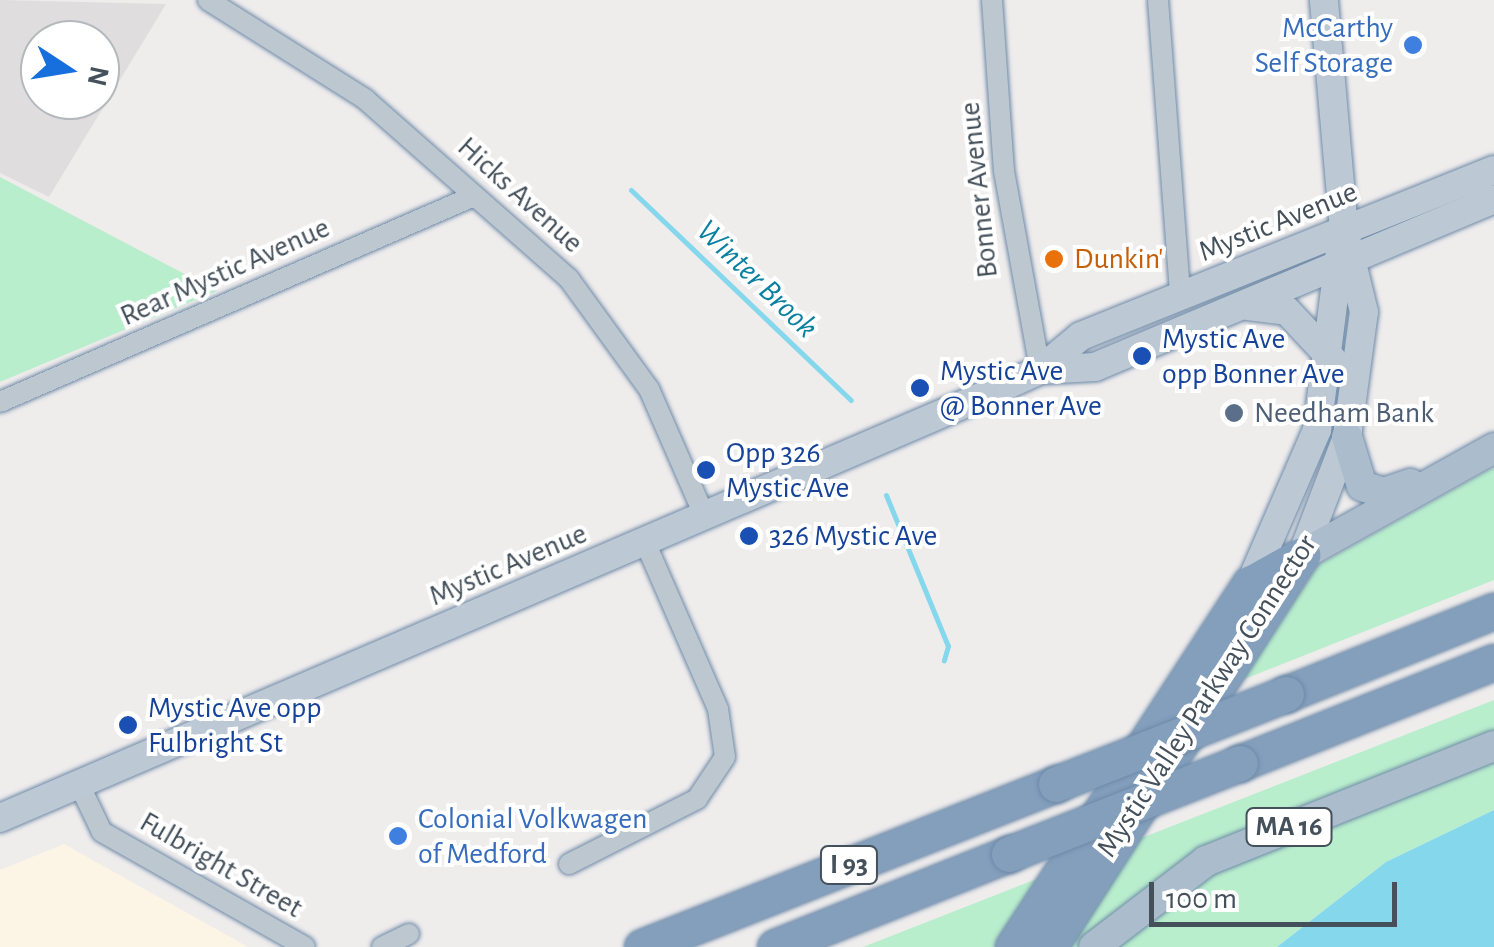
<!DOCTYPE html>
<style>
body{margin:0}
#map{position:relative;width:1494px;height:947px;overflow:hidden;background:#efecec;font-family:"Alegreya Sans",sans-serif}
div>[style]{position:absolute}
.commercial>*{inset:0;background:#fcf4e4}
.education>*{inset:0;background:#e0ddde}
.green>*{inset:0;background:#b9eecd}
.water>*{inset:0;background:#85d7ec}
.stream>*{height:5px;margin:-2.5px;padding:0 2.5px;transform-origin:2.5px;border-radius:2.5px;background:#85d7ec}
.roads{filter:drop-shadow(0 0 2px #6e8aa8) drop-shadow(0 0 2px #6e8aa8)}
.street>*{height:20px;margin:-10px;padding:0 10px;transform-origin:10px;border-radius:10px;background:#bcc7cf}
.secondary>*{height:28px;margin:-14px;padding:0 14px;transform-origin:14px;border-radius:14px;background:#bcc8d4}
.primary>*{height:30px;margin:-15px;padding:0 15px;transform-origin:15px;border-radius:15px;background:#abbccc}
.highway>*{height:35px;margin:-17.5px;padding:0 17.5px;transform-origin:17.5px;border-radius:17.5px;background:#839fbc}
.bridges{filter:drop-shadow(0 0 2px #6e8aa8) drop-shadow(0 0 2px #6e8aa8)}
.highway-bridge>*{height:35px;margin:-17.5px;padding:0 17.5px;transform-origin:17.5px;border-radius:17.5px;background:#839fbc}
.dots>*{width:28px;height:28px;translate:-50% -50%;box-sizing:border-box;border:5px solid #fff;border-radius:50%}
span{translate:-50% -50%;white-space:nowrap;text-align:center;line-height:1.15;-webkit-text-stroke:8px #fff;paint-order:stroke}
.shield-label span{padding:2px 8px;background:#fff;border:2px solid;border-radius:8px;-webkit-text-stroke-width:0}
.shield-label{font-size:28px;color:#44505a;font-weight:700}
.shop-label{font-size:30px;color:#366cbe}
.right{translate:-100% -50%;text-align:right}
.left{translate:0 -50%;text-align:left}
.street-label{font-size:30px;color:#44505a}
.food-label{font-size:30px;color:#c56008}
.transit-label{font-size:30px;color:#164399}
.service-label{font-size:30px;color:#4e5e75}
.water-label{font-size:32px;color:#0a80a0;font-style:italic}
.north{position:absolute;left:20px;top:20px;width:100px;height:100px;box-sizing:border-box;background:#fff;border:2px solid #b4b9bd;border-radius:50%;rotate:102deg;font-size:28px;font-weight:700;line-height:40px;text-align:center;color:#44505a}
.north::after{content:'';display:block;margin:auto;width:35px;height:45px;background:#176fde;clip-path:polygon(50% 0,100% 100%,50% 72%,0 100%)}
.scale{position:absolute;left:1149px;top:882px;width:248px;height:45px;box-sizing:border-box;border:5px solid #44505a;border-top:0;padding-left:12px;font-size:30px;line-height:35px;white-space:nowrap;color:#44505a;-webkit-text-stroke:8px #fff;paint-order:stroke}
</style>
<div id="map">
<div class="commercial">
<div style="clip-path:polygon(64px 844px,248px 947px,0 947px,0 870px)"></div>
</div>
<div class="education">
<div style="clip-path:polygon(evenodd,0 0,166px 4px,49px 197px,0 173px,0 0,40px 40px,100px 40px,100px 100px,40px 100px,40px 40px)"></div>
</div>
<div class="green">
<div style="clip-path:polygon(0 177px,217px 291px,0 382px)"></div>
<div style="clip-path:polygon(1494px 467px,1494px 580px,1242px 680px,1318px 565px)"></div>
<div style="clip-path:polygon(1494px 700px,1494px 810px,1386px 862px,1277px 947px,863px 947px)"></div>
</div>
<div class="water">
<div style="clip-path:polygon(1494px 810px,1494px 947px,1277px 947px,1386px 862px)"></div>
</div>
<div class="stream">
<div style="left:631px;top:190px;width:304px;rotate:43.7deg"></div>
<div style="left:886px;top:495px;width:163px;rotate:67.7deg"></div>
<div style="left:948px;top:646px;width:15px;rotate:106deg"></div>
</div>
<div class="roads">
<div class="street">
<div style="left:208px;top:0;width:186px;rotate:32.2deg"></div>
<div style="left:365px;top:99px;width:272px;rotate:41.4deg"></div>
<div style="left:569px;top:279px;width:136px;rotate:54deg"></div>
<div style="left:649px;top:389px;width:137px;rotate:66.4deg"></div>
<div style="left:992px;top:0;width:171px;rotate:86deg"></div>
<div style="left:1004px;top:171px;width:202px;rotate:79.7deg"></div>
<div style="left:1158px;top:0;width:297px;rotate:85.7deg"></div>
<div style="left:0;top:402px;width:517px;rotate:-23.49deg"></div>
<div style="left:79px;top:784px;width:53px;rotate:64.4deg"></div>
<div style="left:102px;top:832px;width:233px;rotate:29.5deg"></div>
<div style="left:569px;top:864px;width:144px;rotate:-26.9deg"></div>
<div style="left:697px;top:799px;width:50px;rotate:-56.3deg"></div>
<div style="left:725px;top:757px;width:49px;rotate:-98.3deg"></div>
<div style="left:718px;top:709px;width:182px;rotate:-113.6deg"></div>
<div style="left:382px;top:947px;width:30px;rotate:-26deg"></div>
</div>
<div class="secondary">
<div style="left:1248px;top:306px;width:39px;rotate:7deg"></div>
<div style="left:1287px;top:311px;width:66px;rotate:46.8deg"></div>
<div style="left:1040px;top:370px;width:55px;rotate:-3.1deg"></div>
<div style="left:1095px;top:367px;width:433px;rotate:-22.8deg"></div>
<div style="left:1302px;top:555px;width:126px;rotate:-69.1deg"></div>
<div style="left:1347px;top:437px;width:126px;rotate:-82.3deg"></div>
<div style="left:1364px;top:312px;width:84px;rotate:-103.7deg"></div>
<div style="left:1344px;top:230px;width:231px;rotate:-95deg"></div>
<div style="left:1250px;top:584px;width:168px;rotate:-66.5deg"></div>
<div style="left:1317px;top:430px;width:180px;rotate:-82.7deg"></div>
<div style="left:0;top:818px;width:1072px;rotate:-23.24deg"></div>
<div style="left:985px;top:395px;width:60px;rotate:-24.4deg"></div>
<div style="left:1040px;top:370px;width:53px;rotate:-39.7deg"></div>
<div style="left:1081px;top:336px;width:445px;rotate:-21.9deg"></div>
</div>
<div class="primary">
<div style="left:1347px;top:437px;width:51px;rotate:73deg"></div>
<div style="left:1362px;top:486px;width:23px;rotate:18deg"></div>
<div style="left:1384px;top:493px;width:28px;rotate:-19deg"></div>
<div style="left:1302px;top:555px;width:220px;rotate:-29.1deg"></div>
<div style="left:1094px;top:947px;width:141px;rotate:-37.5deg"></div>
<div style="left:1206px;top:861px;width:310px;rotate:-21.8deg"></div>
</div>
<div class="highway">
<div style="left:1286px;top:694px;width:224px;rotate:-21.8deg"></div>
<div style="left:1240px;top:763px;width:273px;rotate:-21.7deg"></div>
<div style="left:642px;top:947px;width:445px;rotate:-21.5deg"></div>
<div style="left:775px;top:947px;width:252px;rotate:-21.7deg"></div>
<div style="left:1013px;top:947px;width:434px;rotate:-56.9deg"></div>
<div style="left:1250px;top:584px;width:60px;rotate:-29.1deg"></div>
<div style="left:1049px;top:947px;width:464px;rotate:-57.2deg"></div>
</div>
</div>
<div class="bridges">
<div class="highway-bridge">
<div style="left:1056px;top:784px;width:247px;rotate:-21.4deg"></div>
<div style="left:1009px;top:854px;width:248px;rotate:-21.5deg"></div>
</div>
</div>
<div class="dots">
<div style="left:1413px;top:45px;background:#3f7fe0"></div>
<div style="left:1054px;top:259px;background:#e8710a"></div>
<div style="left:1142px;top:356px;background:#1a4fb4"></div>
<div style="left:920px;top:388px;background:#1a4fb4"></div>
<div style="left:1234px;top:413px;background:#5c6f8a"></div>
<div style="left:706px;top:470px;background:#1a4fb4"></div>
<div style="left:749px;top:536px;background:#1a4fb4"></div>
<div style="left:128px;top:725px;background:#1a4fb4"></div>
<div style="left:398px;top:836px;background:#3f7fe0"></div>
</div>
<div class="shield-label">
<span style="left:1289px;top:827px">MA 16</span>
<span style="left:849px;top:865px">I 93</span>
</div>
<div class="shop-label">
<span class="right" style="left:1393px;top:45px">McCarthy<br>Self Storage</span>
<span class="left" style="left:418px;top:836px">Colonial Volkwagen<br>of Medford</span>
</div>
<div class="street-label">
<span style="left:979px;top:190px;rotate:-96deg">Bonner Avenue</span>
<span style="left:520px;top:195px;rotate:42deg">Hicks Avenue</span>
<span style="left:1278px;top:222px;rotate:-22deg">Mystic Avenue</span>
<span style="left:225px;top:272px;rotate:-24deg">Rear Mystic Avenue</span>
<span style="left:508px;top:565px;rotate:-23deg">Mystic Avenue</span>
<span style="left:1207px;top:696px;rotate:-57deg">Mystic Valley Parkway Connector</span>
<span style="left:221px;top:865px;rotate:30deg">Fulbright Street</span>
</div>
<div class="food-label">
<span class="left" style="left:1074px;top:259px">Dunkin'</span>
</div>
<div class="transit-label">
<span class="left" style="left:1162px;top:356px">Mystic Ave<br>opp Bonner Ave</span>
<span class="left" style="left:940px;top:388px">Mystic Ave<br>@ Bonner Ave</span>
<span class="left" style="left:726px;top:470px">Opp 326<br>Mystic Ave</span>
<span class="left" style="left:769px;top:536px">326 Mystic Ave</span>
<span class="left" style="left:148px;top:725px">Mystic Ave opp<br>Fulbright St</span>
</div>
<div class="service-label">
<span class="left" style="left:1254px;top:413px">Needham Bank</span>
</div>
<div class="water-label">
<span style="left:757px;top:279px;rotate:44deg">Winter Brook</span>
</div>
<div class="north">N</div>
<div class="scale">100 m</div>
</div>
